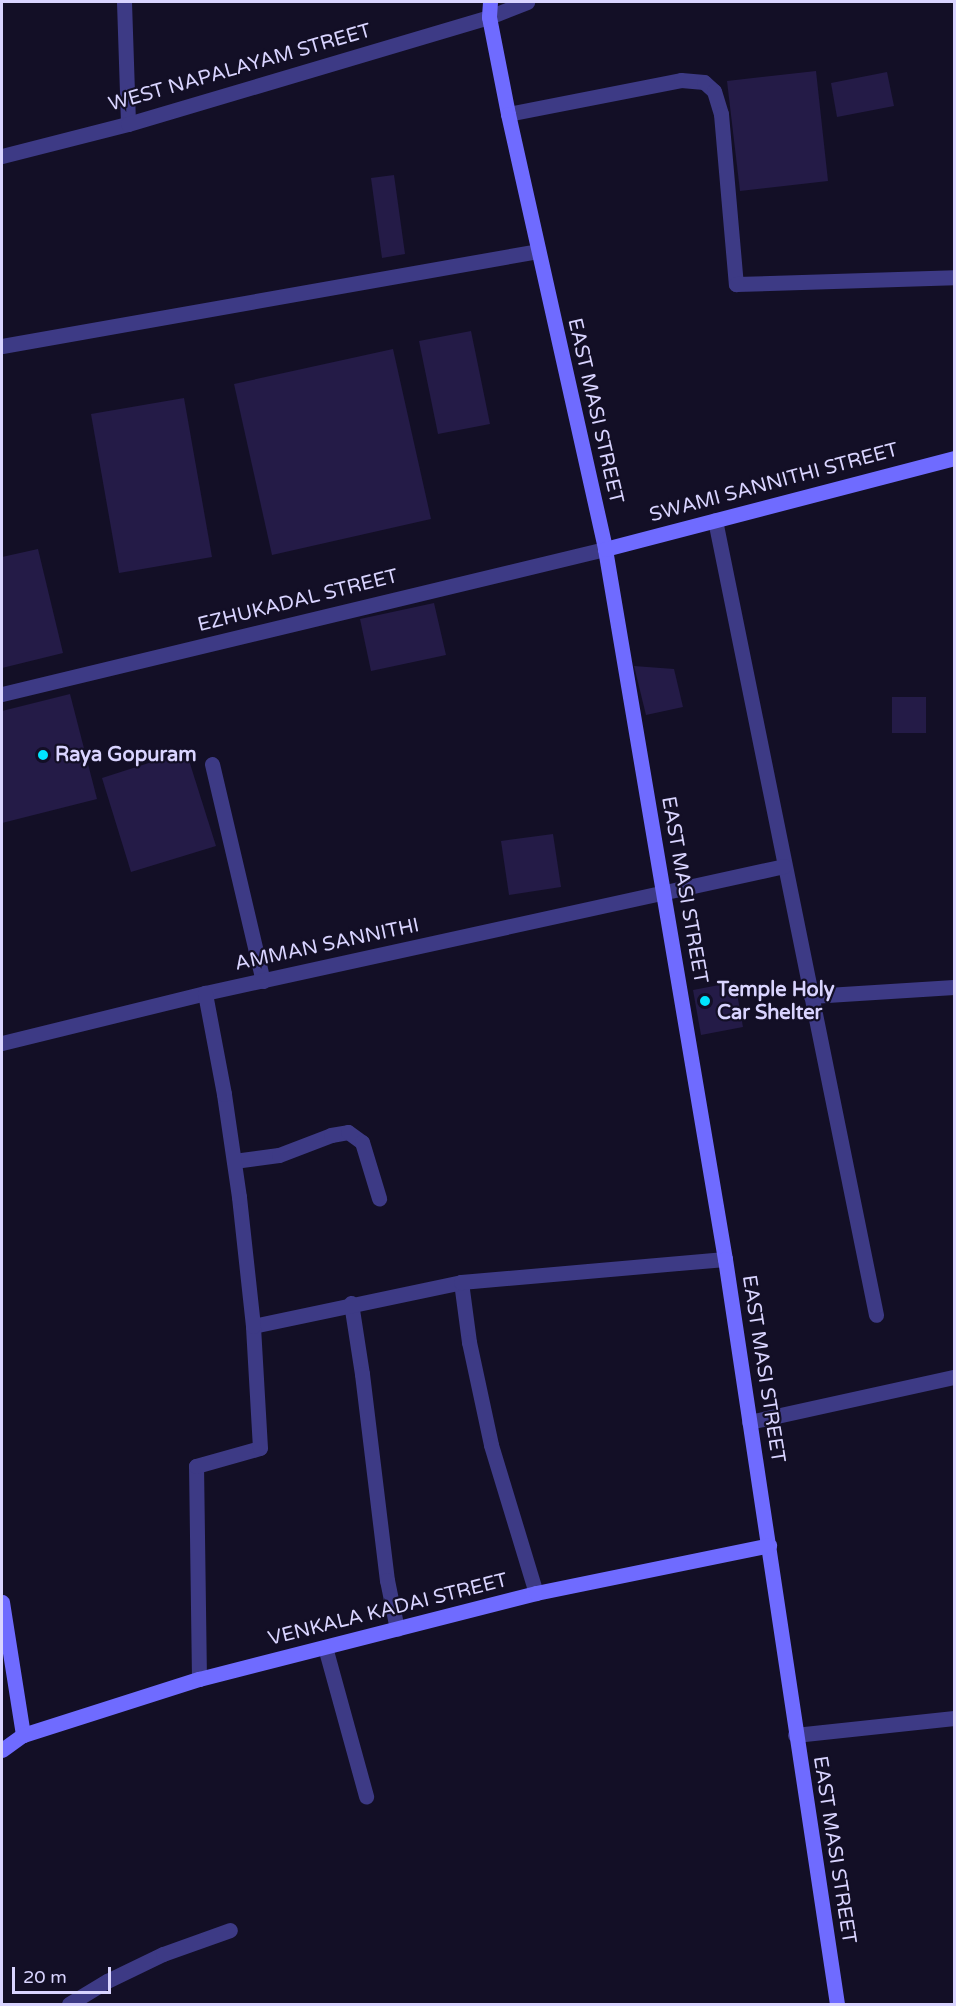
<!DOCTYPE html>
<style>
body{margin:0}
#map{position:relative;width:956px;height:2006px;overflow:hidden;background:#130f26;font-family:"Varela Round",sans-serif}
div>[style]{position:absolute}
.building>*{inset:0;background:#241b47}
.lane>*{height:15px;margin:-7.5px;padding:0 7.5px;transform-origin:7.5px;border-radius:7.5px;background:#3d3a85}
.street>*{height:15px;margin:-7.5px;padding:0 7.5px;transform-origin:7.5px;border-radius:7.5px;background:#3d3a85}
.secondary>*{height:15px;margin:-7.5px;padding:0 7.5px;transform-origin:7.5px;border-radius:7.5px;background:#6f6bff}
.dots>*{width:16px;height:16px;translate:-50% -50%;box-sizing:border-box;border:3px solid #130f26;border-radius:50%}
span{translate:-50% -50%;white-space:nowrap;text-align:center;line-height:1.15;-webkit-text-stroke:4.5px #130f26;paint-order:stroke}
.street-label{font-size:20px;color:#d9d4ff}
.poi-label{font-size:20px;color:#d9d4ff;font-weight:700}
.left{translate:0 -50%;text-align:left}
.frame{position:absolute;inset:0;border:3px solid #d9d4ff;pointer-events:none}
.scale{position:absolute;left:12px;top:1967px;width:99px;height:27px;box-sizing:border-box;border:3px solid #d9d4ff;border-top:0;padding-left:8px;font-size:18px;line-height:21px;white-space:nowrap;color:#d9d4ff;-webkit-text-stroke:4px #130f26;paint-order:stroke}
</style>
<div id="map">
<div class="building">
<div style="clip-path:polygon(816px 71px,828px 181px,740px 191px,727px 81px)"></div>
<div style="clip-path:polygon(887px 72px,894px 106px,837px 117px,831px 83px)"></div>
<div style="clip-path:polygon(394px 175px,405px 254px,382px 258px,371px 178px)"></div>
<div style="clip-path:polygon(471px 331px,490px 424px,438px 434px,419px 341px)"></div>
<div style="clip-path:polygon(393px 349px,431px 519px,272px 555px,234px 384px)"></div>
<div style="clip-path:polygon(184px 398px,212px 557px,119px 573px,91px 414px)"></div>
<div style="clip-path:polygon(38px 549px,63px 653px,2px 668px,2px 557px)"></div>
<div style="clip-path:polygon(434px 603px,446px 655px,371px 671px,360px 619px)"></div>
<div style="clip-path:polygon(634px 666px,674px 669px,683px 707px,646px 715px)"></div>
<div style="clip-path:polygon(70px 694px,97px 799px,2px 823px,2px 711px)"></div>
<div style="clip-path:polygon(892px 697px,926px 697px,926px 733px,892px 733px)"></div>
<div style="clip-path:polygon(186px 751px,216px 846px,131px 872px,102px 778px)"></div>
<div style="clip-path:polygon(553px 834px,561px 887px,509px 895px,501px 841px)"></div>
<div style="clip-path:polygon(735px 982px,743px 1027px,701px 1035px,693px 990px)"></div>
</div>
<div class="lane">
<div style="left:325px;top:1647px;width:155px;rotate:74.6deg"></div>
</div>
<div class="street">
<div style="left:124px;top:2px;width:122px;rotate:88.1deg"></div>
<div style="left:508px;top:114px;width:176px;rotate:-11.1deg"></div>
<div style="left:681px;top:80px;width:23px;rotate:5deg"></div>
<div style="left:704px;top:82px;width:13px;rotate:42deg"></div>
<div style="left:714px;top:91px;width:24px;rotate:73deg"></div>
<div style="left:721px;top:114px;width:171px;rotate:85deg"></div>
<div style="left:736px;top:284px;width:218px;rotate:-1.8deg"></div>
<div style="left:2px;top:156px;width:130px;rotate:-14.3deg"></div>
<div style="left:128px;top:124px;width:377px;rotate:-16.5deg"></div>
<div style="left:489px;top:17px;width:41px;rotate:-21.5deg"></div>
<div style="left:2px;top:346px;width:544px;rotate:-10.05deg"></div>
<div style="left:715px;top:520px;width:811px;rotate:78.55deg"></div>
<div style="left:2px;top:694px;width:620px;rotate:-13.52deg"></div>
<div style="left:212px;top:764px;width:223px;rotate:76.8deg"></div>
<div style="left:811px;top:996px;width:143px;rotate:-3.6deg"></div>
<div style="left:2px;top:1043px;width:209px;rotate:-13.8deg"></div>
<div style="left:205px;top:993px;width:593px;rotate:-12.37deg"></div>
<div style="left:234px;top:1161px;width:45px;rotate:-7.6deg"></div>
<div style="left:279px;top:1155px;width:56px;rotate:-21deg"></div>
<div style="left:331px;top:1135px;width:17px;rotate:-10deg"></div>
<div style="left:348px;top:1132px;width:17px;rotate:36deg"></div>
<div style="left:362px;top:1142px;width:59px;rotate:73.1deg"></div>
<div style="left:461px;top:1282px;width:61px;rotate:82.4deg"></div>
<div style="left:469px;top:1342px;width:105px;rotate:77.9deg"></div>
<div style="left:491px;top:1445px;width:155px;rotate:73.1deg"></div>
<div style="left:351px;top:1303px;width:72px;rotate:81.2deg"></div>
<div style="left:362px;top:1374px;width:208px;rotate:83.1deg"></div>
<div style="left:387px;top:1580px;width:50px;rotate:78.5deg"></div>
<div style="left:253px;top:1326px;width:213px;rotate:-11.9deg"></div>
<div style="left:461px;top:1282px;width:265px;rotate:-5deg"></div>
<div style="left:749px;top:1422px;width:210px;rotate:-12.4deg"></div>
<div style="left:199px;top:1679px;width:213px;rotate:-90.8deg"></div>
<div style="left:196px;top:1466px;width:66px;rotate:-15.7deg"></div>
<div style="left:260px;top:1448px;width:122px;rotate:-93.3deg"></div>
<div style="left:253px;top:1326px;width:130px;rotate:-96.2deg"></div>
<div style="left:239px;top:1197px;width:104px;rotate:-98.3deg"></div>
<div style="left:224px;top:1094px;width:103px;rotate:-100.7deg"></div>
<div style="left:795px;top:1735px;width:160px;rotate:-6.1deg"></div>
<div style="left:69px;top:2004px;width:44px;rotate:-31.2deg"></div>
<div style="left:107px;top:1981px;width:62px;rotate:-25.7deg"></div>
<div style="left:163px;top:1954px;width:71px;rotate:-19.7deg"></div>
</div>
<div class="secondary">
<div style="left:490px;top:2px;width:15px;rotate:94deg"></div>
<div style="left:489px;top:17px;width:99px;rotate:78.9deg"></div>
<div style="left:508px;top:114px;width:446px;rotate:77.4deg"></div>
<div style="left:605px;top:549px;width:720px;rotate:80.41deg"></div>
<div style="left:725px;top:1259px;width:753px;rotate:81.45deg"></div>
<div style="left:605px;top:549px;width:361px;rotate:-14.6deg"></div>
<div style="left:2px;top:1602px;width:135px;rotate:81deg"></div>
<div style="left:2px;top:1750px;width:26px;rotate:-36deg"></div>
<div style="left:23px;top:1735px;width:185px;rotate:-17.7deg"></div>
<div style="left:199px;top:1679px;width:348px;rotate:-14.3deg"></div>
<div style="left:536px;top:1593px;width:238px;rotate:-11.6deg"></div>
</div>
<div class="dots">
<div style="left:43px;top:755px;background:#00e5ff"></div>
<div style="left:705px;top:1001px;background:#00e5ff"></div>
</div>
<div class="street-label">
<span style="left:240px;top:68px;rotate:-16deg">WEST NAPALAYAM STREET</span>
<span style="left:595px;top:411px;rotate:77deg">EAST MASI STREET</span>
<span style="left:774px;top:483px;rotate:-15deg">SWAMI SANNITHI STREET</span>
<span style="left:298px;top:601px;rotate:-14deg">EZHUKADAL STREET</span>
<span style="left:684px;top:890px;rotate:80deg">EAST MASI STREET</span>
<span style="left:327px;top:945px;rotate:-12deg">AMMAN SANNITHI</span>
<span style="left:763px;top:1369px;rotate:81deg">EAST MASI STREET</span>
<span style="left:388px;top:1610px;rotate:-14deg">VENKALA KADAI STREET</span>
<span style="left:834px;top:1850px;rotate:81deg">EAST MASI STREET</span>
</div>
<div class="poi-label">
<span class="left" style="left:55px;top:755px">Raya Gopuram</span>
<span class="left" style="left:717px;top:1002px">Temple Holy<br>Car Shelter</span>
</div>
<div class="frame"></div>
<div class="scale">20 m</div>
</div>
